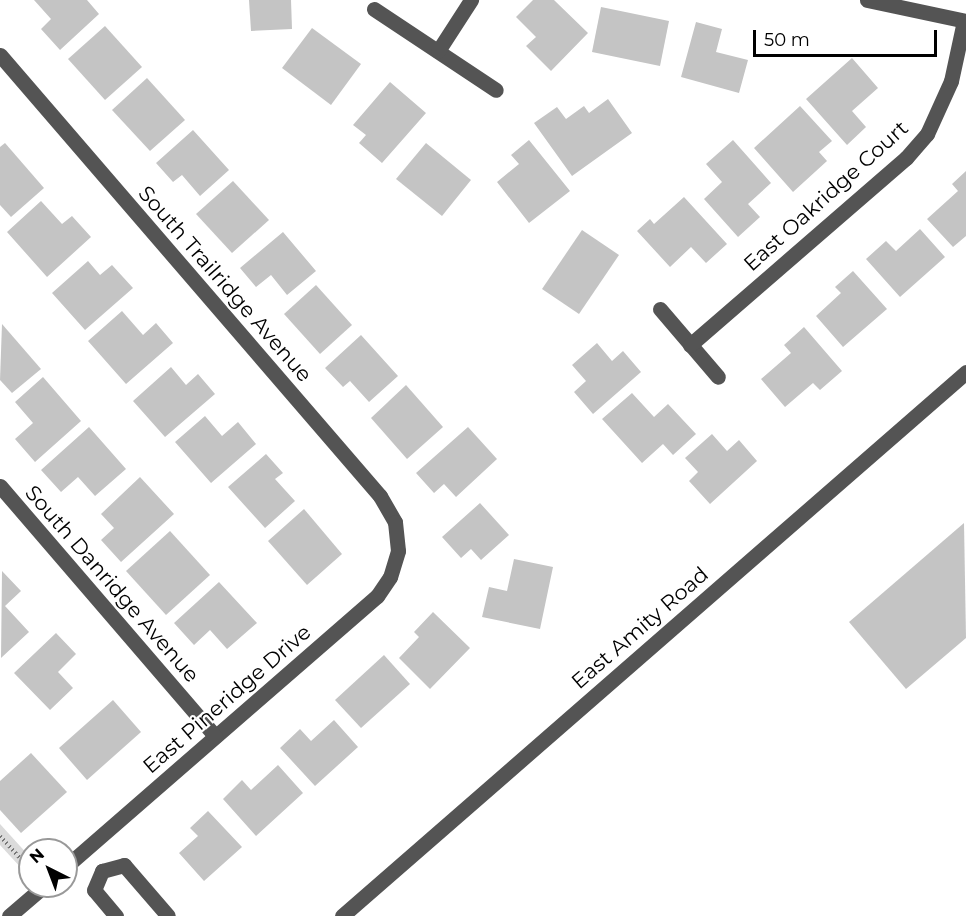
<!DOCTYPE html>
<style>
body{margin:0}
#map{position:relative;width:966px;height:916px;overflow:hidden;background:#fff;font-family:Montserrat,sans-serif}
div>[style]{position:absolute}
.green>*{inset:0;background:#dbdbdb}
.building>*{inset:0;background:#c4c4c4}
.path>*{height:4px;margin-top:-2px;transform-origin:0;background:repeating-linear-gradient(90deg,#767676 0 1.5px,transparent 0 4.5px)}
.minor>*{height:15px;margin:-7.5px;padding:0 7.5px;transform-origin:7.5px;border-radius:7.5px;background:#545454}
span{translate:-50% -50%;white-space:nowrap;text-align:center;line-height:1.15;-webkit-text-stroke:4.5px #fff;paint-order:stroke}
.street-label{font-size:21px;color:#000}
.north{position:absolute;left:18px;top:838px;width:60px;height:60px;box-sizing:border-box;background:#fff;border:2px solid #999;border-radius:50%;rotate:318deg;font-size:16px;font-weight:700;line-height:24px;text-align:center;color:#000}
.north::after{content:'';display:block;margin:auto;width:21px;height:27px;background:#000;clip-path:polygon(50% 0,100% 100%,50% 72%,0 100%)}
.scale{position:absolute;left:753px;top:30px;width:184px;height:27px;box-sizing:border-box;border:3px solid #000;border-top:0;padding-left:8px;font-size:18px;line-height:21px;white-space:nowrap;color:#000;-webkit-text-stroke:4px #fff;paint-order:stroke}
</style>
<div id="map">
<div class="green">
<div style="clip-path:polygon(0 824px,30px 857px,30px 863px,23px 870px,0 845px)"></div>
</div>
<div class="building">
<div style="clip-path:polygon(34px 0,87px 0,99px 14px,60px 50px,41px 29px,51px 19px)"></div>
<div style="clip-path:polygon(249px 0,291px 0,292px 29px,251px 31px)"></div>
<div style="clip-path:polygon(533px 0,554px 0,588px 33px,551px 71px,526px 46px,536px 37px,516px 17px)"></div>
<div style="clip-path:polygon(601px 7px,669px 21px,660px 66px,592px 52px)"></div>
<div style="clip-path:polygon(696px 22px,722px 29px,716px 52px,748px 60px,739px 93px,681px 77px)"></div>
<div style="clip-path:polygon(105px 26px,142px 67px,105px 100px,68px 59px)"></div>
<div style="clip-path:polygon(312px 28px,361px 64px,331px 105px,282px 68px)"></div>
<div style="clip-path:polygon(852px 58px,878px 88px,852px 111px,866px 127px,847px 145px,806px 99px)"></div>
<div style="clip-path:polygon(147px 78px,185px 120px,150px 151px,112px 110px)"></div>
<div style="clip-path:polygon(390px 82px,426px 113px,382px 163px,359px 143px,366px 135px,353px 125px)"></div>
<div style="clip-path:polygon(608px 99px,632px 133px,572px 176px,534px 123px,557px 107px,566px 119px,584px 106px,589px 113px)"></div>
<div style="clip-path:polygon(800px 106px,832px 141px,819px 152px,827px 161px,793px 192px,754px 148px)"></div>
<div style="clip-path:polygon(193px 130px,229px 170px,200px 196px,182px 175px,173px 182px,156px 163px)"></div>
<div style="clip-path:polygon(529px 140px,570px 191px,529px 223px,497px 182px,519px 164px,511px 155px)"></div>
<div style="clip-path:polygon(733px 140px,771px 183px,748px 204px,760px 217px,738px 237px,704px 199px,722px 182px,706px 164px)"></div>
<div style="clip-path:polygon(5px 143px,44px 188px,11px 217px,0 205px,0 147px)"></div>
<div style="clip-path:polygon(426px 143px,471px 180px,442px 216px,396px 179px)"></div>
<div style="clip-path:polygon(966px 171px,966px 236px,953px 247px,927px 219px,958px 191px,952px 184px)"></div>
<div style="clip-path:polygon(233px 181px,269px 220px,232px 253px,196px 214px)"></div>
<div style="clip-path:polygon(684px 197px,727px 244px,706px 263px,691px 247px,670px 267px,637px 231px,650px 219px,654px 224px)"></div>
<div style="clip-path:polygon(41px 201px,62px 224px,72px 216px,91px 237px,47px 277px,7px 232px)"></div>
<div style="clip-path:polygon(920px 229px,945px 257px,900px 297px,866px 259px,886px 241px,896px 251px)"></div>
<div style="clip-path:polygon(582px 230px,619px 255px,579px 314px,542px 289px)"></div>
<div style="clip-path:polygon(283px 232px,316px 271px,287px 295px,271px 275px,256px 287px,240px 268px)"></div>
<div style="clip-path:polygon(88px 261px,100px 275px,112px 265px,133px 288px,85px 330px,52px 293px)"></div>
<div style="clip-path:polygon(853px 271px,887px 309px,843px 347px,816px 316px,841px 293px,835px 287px)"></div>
<div style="clip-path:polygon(316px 285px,352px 325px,320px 354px,284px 314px)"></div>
<div style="clip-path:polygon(122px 311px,143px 335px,156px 323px,173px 343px,126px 384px,88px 341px)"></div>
<div style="clip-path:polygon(2px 324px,41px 369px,12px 393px,0 380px)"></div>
<div style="clip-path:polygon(804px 327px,842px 371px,820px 390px,813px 383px,785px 407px,761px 379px,791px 353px,784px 345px)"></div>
<div style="clip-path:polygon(361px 335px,398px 376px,369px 402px,350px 381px,343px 387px,325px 368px)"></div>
<div style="clip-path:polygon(597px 343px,612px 361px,623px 351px,641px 372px,593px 414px,574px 392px,586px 381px,572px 365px)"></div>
<div style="clip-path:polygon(171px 367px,186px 385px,198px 374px,215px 394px,165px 437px,133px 401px)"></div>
<div style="clip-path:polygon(43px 377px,81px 421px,35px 462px,15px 439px,33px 423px,15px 402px)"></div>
<div style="clip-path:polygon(406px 385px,443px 427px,407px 459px,371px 418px)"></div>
<div style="clip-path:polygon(632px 393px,654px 417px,668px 404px,696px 434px,673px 455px,663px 444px,642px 463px,602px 419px)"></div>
<div style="clip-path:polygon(205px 416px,222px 436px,238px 422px,256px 444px,211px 483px,175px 442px)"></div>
<div style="clip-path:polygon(89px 427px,126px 469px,95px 496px,78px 477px,61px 492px,41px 470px)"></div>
<div style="clip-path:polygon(468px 427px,497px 459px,456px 497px,444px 484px,434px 493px,416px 473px)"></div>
<div style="clip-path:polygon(712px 434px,727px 451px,739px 440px,757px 461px,710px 504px,689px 481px,698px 472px,685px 458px)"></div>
<div style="clip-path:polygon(266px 454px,283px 473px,275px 479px,295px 501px,265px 528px,228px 487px)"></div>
<div style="clip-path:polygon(140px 477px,174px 514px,121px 562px,101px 540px,114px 528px,101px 514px)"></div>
<div style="clip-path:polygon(480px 503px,509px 535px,481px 560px,471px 549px,461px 558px,442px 537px)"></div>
<div style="clip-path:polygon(304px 509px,342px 554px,307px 585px,268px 541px)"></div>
<div style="clip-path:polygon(964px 523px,966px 638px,906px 689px,849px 622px)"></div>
<div style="clip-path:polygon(170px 531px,210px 575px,166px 615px,126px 571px)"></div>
<div style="clip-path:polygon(514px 559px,553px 567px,540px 629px,482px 617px,489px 587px,507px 591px)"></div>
<div style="clip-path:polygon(2px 571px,21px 591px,5px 606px,29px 632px,1px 658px)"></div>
<div style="clip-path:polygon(219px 582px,257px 623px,227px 649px,210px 630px,194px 645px,174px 623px)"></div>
<div style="clip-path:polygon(433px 612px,470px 648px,430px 689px,399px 658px,419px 637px,414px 632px)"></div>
<div style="clip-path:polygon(56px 633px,76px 654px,58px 672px,73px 688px,50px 710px,14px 673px)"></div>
<div style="clip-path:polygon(384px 655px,410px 684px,361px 728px,335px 700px)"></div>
<div style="clip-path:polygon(113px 700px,141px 732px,87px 780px,59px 748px)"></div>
<div style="clip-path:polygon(334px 720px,358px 747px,315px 786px,280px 748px,300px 729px,311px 741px)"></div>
<div style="clip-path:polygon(31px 753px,67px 792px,21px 833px,0 810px,0 781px)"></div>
<div style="clip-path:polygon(278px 765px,303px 793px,256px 836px,223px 799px,242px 780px,251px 790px)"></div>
<div style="clip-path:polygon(208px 811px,242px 847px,204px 881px,179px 853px,198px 836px,190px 828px)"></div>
</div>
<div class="path">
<div style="left:0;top:836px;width:45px;rotate:47.7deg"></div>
</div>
<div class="minor">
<div style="left:867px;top:0;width:101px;rotate:12deg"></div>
<div style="left:374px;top:9px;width:146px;rotate:33.6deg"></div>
<div style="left:438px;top:51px;width:61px;rotate:-57.1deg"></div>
<div style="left:0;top:55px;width:582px;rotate:49.25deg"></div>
<div style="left:380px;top:496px;width:30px;rotate:60deg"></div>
<div style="left:395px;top:522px;width:29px;rotate:84deg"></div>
<div style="left:398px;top:551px;width:27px;rotate:107deg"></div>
<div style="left:390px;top:577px;width:23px;rotate:124deg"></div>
<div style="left:377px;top:596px;width:412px;rotate:139deg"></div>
<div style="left:660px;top:309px;width:89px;rotate:49.5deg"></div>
<div style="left:690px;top:345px;width:286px;rotate:-40.9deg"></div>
<div style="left:906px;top:158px;width:32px;rotate:-49deg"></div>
<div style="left:927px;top:134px;width:58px;rotate:-65.6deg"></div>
<div style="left:951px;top:81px;width:61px;rotate:-77.8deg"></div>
<div style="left:0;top:486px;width:330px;rotate:49.3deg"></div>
<div style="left:9px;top:916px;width:46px;rotate:-40.6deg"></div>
<div style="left:116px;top:916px;width:34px;rotate:-130deg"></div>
<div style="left:94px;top:890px;width:21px;rotate:-67deg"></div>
<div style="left:102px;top:871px;width:23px;rotate:-15deg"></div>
<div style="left:124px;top:865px;width:67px;rotate:49.2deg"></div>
<div style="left:342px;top:916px;width:828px;rotate:-41.08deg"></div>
</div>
<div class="street-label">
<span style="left:826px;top:196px;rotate:-42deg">East Oakridge Court</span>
<span style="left:225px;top:284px;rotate:49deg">South Trailridge Avenue</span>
<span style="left:112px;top:584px;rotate:49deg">South Danridge Avenue</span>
<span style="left:640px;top:628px;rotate:-41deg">East Amity Road</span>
<span style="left:227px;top:699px;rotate:-41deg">East Pineridge Drive</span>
</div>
<div class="north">N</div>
<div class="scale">50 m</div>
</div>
